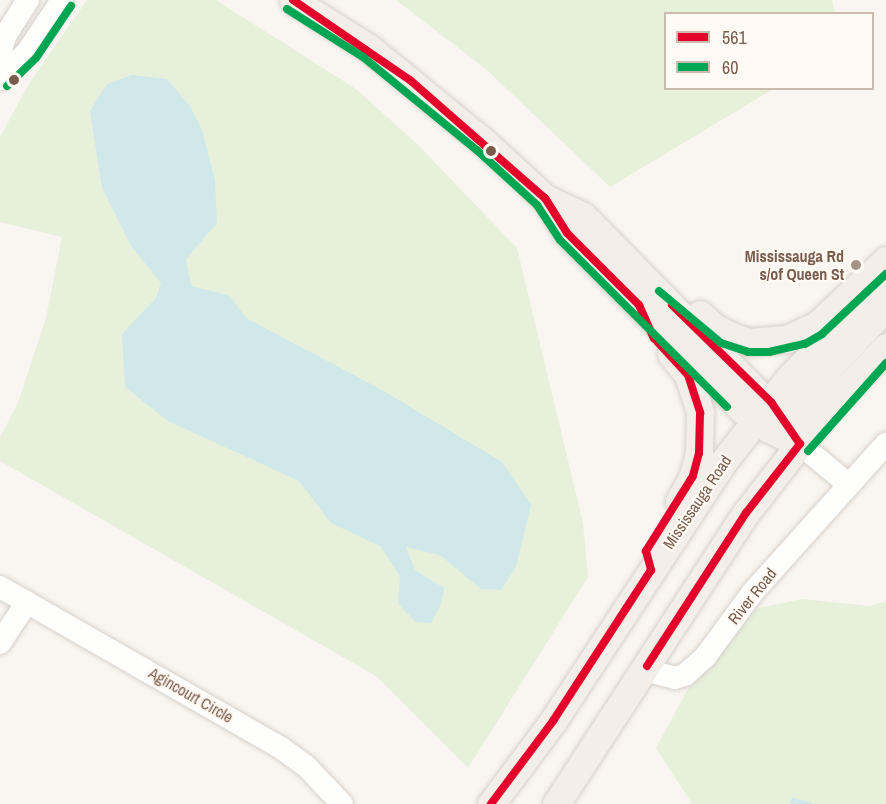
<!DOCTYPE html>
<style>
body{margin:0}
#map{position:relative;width:886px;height:804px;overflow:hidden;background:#f9f5f0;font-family:"Archivo Narrow",sans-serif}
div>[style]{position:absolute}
.green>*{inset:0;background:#e7f0db}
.water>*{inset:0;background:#d0e8ea}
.stream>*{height:5px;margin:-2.5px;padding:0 2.5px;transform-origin:2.5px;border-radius:2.5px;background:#d0e8ea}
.roads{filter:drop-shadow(0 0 2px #d7d1cb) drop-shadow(0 0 2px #d7d1cb)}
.minor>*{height:22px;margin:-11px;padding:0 11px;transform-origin:11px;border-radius:11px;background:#fefefd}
.major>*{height:27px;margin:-13.5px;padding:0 13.5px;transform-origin:13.5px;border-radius:13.5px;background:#f3eee8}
.bus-1>*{height:8px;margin:-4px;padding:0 4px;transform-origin:4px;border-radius:4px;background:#e4002b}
.bus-2>*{height:8px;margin:-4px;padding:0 4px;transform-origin:4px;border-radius:4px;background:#00a651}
.dots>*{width:16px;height:16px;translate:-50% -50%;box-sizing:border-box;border:3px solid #fffaf3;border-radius:50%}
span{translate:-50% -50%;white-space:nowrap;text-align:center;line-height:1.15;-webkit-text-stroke:4.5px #fffaf3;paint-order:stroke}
.poi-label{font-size:16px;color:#7a5c4d;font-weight:700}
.right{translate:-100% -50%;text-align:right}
.street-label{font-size:16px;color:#7a5c4d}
.legend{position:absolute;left:664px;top:12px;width:210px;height:78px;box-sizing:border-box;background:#fffaf3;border:2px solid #cabbb1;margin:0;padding:8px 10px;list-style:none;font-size:18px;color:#7a5c4d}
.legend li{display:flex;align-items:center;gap:12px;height:30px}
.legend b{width:30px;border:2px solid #cabbb1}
</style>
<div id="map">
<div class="green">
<div style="clip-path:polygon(87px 0,216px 0,356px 89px,418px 145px,517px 248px,583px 523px,588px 577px,468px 768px,376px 676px,0 461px,0 437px,18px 403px,46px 318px,62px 237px,0 222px,0 137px,30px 82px)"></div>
<div style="clip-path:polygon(396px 0,832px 0,835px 13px,666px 14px,666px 88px,773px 89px,610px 187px,487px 70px)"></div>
<div style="clip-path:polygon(802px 599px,869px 606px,886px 601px,886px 804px,692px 804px,656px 748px,689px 687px,750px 610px)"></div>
</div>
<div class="water">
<div style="clip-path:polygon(132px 75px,167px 79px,190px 106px,202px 130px,215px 180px,217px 223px,186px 259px,191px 286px,230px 296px,246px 318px,382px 390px,502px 462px,531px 505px,516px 567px,501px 590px,481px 589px,440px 555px,406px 547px,415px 570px,444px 588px,441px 604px,431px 623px,416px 622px,398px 604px,400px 576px,380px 546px,331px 523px,299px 481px,168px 421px,125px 387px,122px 334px,156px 298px,161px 283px,131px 246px,102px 188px,90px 111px,107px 84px)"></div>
</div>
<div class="stream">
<div style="left:792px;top:804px;width:4px;rotate:-76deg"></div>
<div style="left:793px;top:800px;width:16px;rotate:14deg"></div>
</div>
<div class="roads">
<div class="minor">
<div style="left:0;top:54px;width:19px;rotate:-74deg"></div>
<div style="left:5px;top:36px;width:43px;rotate:-57.4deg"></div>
<div style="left:0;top:79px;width:40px;rotate:-45deg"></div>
<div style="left:28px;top:51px;width:61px;rotate:-56.3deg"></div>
<div style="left:800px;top:444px;width:62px;rotate:39.8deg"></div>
<div style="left:0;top:587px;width:324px;rotate:29.8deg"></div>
<div style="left:281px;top:748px;width:31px;rotate:36deg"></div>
<div style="left:306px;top:766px;width:52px;rotate:46.5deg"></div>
<div style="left:0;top:643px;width:49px;rotate:-56.6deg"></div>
<div style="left:644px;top:670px;width:32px;rotate:14deg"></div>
<div style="left:675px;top:678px;width:10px;rotate:-17deg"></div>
<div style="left:685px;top:675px;width:27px;rotate:-42deg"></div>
<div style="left:705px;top:657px;width:81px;rotate:-53.6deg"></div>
<div style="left:753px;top:592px;width:199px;rotate:-48.1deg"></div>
</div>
<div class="major">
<div style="left:293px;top:0;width:90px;rotate:32.3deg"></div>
<div style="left:369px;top:48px;width:150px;rotate:39.3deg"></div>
<div style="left:485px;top:143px;width:81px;rotate:42.5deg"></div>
<div style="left:545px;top:198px;width:41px;rotate:57.8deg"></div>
<div style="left:567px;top:233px;width:267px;rotate:45.2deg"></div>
<div style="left:755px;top:422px;width:50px;rotate:26.1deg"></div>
<div style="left:545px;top:198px;width:42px;rotate:25.3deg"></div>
<div style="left:583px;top:216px;width:281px;rotate:45.4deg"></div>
<div style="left:700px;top:314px;width:19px;rotate:43deg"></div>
<div style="left:714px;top:327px;width:25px;rotate:27deg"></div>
<div style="left:736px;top:338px;width:15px;rotate:16deg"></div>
<div style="left:750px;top:342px;width:37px;rotate:-5deg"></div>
<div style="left:787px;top:339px;width:33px;rotate:-25deg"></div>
<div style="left:817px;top:325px;width:95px;rotate:-43.3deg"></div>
<div style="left:671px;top:354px;width:27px;rotate:51deg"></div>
<div style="left:688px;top:375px;width:40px;rotate:72deg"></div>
<div style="left:700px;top:413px;width:40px;rotate:91.4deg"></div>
<div style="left:699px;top:453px;width:24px;rotate:105deg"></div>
<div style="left:693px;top:476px;width:29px;rotate:119deg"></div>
<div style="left:799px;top:443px;width:31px;rotate:-97deg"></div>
<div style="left:795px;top:412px;width:15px;rotate:-67deg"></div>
<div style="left:801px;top:398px;width:125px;rotate:-47deg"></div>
<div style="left:491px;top:804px;width:104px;rotate:-53.2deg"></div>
<div style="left:553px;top:721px;width:310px;rotate:-56.7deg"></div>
<div style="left:723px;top:462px;width:107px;rotate:-51.8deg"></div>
<div style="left:789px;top:378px;width:139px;rotate:-45.6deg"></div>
<div style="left:556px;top:804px;width:348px;rotate:-56.9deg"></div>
<div style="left:746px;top:513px;width:130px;rotate:-52.2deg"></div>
<div style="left:826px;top:410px;width:87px;rotate:-46.4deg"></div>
</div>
</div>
<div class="bus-1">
<div style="left:293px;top:0;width:142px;rotate:34.4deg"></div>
<div style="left:410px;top:80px;width:179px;rotate:41.2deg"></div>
<div style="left:545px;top:198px;width:41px;rotate:57.8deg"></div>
<div style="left:567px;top:233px;width:102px;rotate:45deg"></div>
<div style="left:639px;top:305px;width:36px;rotate:66deg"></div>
<div style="left:654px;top:338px;width:50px;rotate:47.4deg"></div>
<div style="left:688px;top:375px;width:40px;rotate:72deg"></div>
<div style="left:700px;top:413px;width:40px;rotate:91.4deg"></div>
<div style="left:699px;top:453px;width:24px;rotate:105deg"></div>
<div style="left:693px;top:476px;width:89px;rotate:122.1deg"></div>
<div style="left:646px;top:551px;width:20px;rotate:75deg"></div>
<div style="left:651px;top:570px;width:180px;rotate:123deg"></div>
<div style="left:553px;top:721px;width:104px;rotate:126.8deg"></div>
<div style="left:672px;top:305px;width:139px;rotate:44.4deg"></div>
<div style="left:771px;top:402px;width:51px;rotate:55.4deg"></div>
<div style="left:647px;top:666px;width:182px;rotate:-57.1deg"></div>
<div style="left:746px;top:513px;width:88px;rotate:-52deg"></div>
</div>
<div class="bus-2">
<div style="left:287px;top:9px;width:90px;rotate:32.3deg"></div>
<div style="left:363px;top:57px;width:149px;rotate:39.3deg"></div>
<div style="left:478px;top:151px;width:80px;rotate:42.5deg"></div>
<div style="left:537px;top:205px;width:42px;rotate:56.7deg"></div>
<div style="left:560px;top:240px;width:236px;rotate:45deg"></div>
<div style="left:7px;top:86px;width:40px;rotate:-44deg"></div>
<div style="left:36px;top:58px;width:63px;rotate:-56.1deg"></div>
<div style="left:659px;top:291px;width:81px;rotate:40deg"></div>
<div style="left:721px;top:343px;width:28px;rotate:18deg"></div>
<div style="left:748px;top:352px;width:21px"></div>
<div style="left:769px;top:352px;width:37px;rotate:-13deg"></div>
<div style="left:805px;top:344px;width:20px;rotate:-30deg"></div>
<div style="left:822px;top:334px;width:88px;rotate:-43.2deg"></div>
<div style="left:808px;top:451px;width:118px;rotate:-48.4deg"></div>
</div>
<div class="dots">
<div style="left:14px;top:80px;background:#7a5c4d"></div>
<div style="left:491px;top:151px;background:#7a5c4d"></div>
<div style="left:856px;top:265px;background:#a69286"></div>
</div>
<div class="poi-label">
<span class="right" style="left:844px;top:265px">Mississauga Rd<br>s/of Queen St</span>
</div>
<div class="street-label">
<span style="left:697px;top:502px;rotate:-56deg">Mississauga Road</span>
<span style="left:752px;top:596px;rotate:-51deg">River Road</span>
<span style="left:191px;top:695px;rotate:30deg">Agincourt Circle</span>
</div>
<ul class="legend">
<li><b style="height:8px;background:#e4002b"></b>561</li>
<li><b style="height:8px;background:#00a651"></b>60</li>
</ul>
</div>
